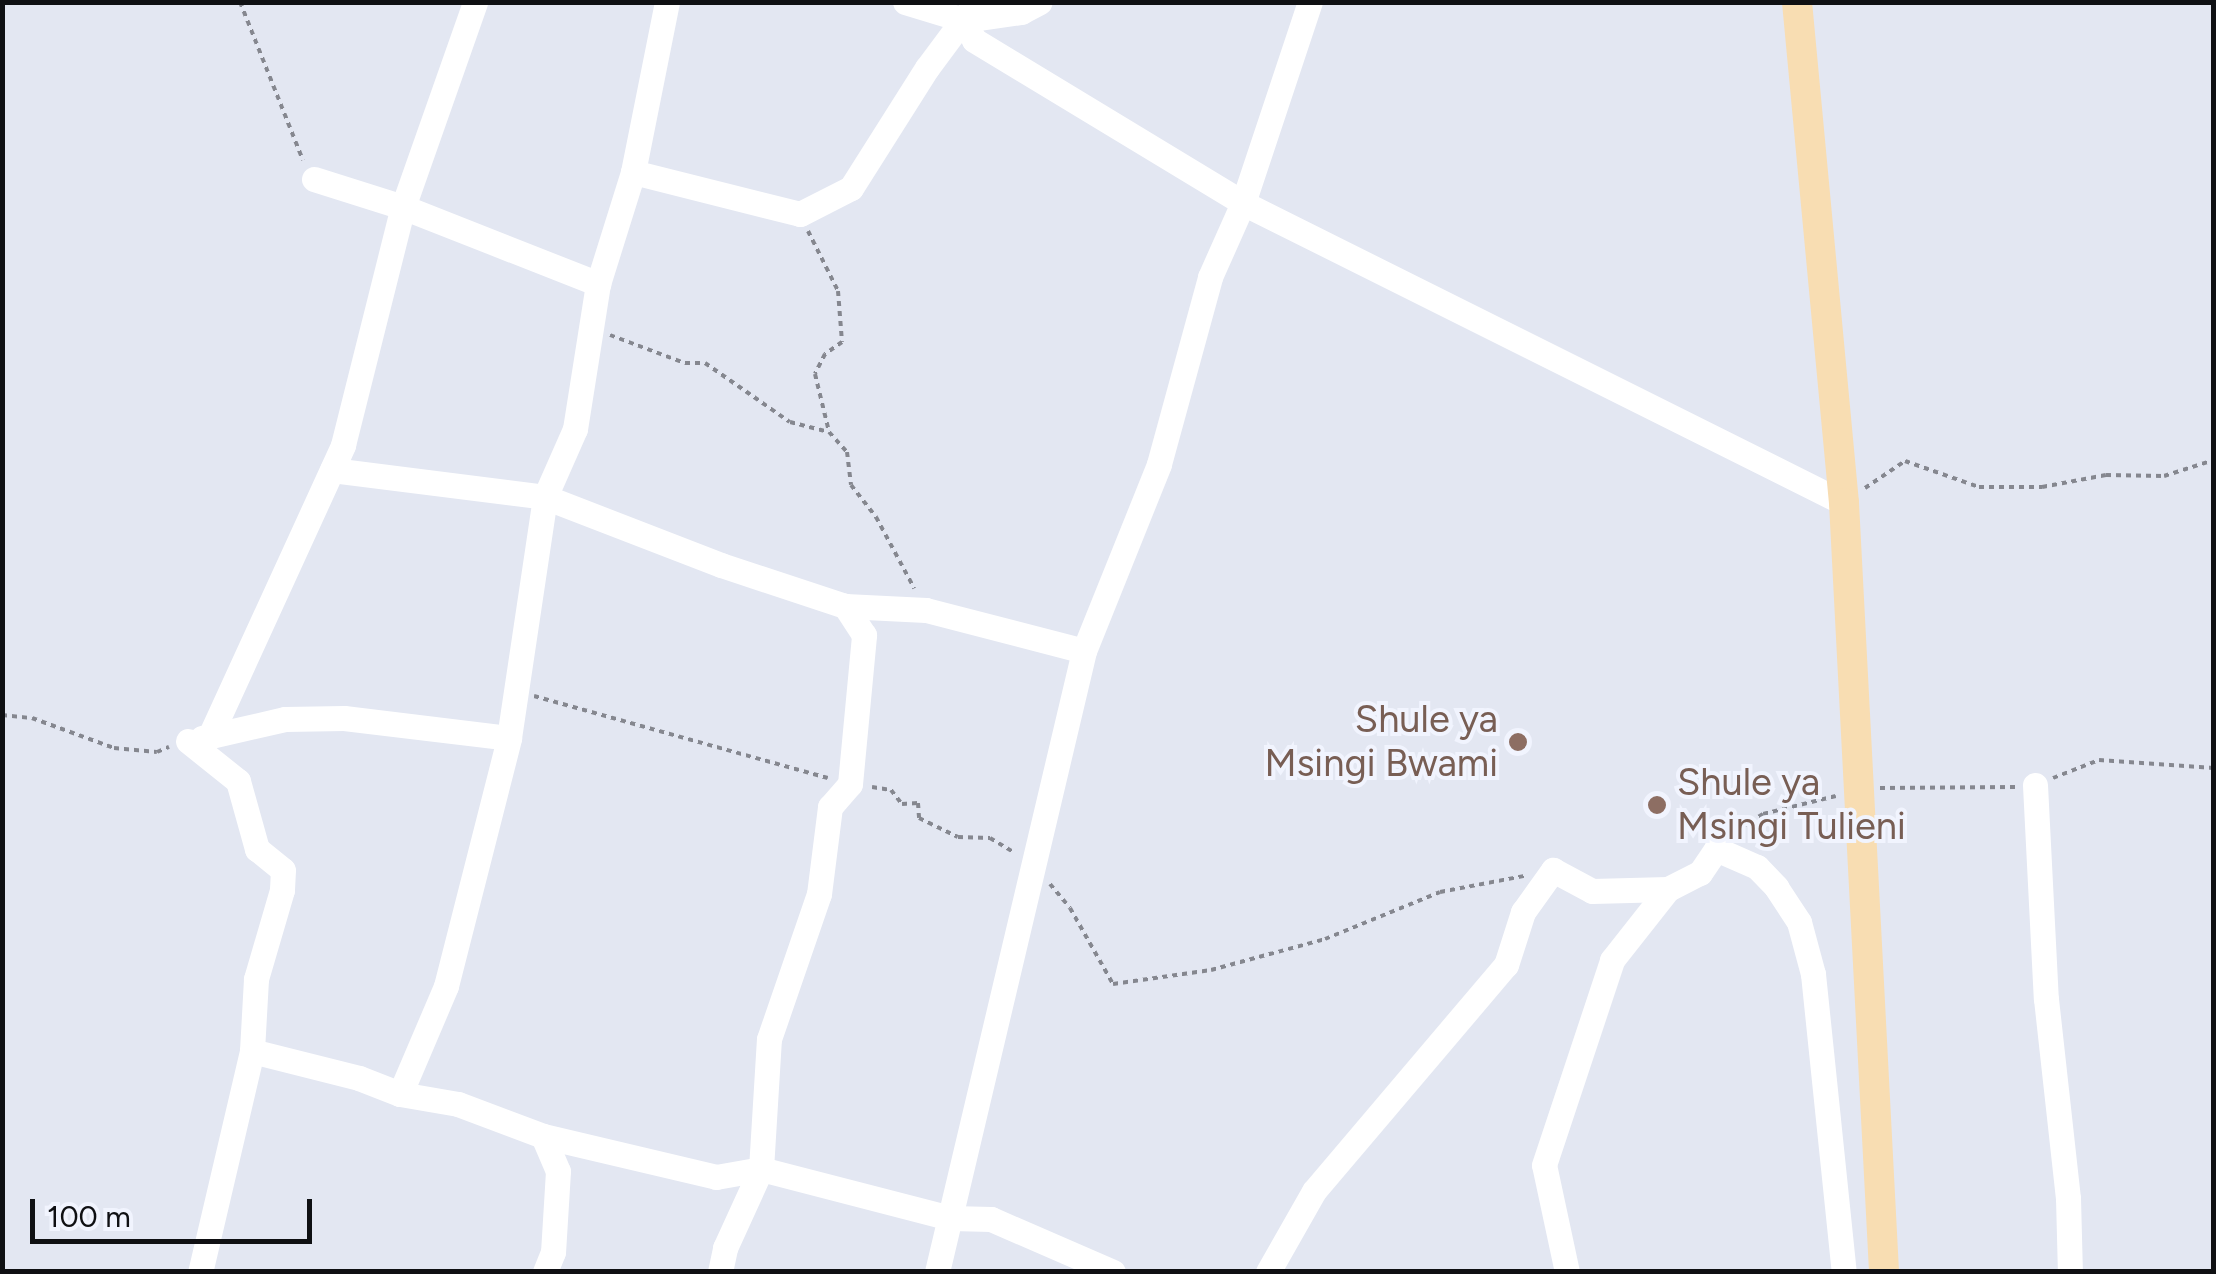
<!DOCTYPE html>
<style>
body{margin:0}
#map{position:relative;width:2216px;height:1274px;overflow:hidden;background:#e3e7f2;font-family:Figtree,sans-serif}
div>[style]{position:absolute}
.path>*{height:4px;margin-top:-2px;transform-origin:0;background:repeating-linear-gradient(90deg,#85878f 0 5px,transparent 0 10px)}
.minor>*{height:25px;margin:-12.5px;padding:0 12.5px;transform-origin:12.5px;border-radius:12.5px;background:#fff}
.major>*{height:30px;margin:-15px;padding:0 15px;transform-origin:15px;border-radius:15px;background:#f8ddb2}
.dots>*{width:28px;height:28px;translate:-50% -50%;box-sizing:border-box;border:5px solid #f1f4fe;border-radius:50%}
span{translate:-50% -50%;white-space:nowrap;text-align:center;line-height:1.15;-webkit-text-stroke:8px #f1f4fe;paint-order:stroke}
.education-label{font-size:38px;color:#785e54}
.right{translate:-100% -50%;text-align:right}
.left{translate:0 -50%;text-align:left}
.frame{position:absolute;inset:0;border:5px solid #0f1013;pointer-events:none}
.scale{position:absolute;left:30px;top:1199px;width:282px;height:45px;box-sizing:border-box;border:5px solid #0f1013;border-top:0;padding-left:12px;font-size:30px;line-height:35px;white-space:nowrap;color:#0f1013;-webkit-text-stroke:8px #f1f4fe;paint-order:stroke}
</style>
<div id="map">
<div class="path">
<div style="left:240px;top:2px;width:170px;rotate:68.3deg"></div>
<div style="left:808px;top:231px;width:67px;rotate:63.4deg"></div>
<div style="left:838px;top:291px;width:51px;rotate:85.5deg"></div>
<div style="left:842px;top:342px;width:21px;rotate:145deg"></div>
<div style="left:825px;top:354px;width:22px;rotate:117deg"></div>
<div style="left:815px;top:374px;width:60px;rotate:76.4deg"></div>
<div style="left:610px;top:335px;width:80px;rotate:20.5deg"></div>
<div style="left:685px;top:363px;width:20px"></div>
<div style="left:705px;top:363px;width:103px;rotate:34.8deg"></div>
<div style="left:790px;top:422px;width:40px;rotate:14.4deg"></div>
<div style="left:829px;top:432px;width:27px;rotate:48deg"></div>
<div style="left:847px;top:452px;width:33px;rotate:83deg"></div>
<div style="left:851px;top:485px;width:41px;rotate:52deg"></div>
<div style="left:876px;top:517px;width:81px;rotate:61.8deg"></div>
<div style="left:1865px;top:488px;width:48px;rotate:-34deg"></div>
<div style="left:1905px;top:461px;width:78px;rotate:19.4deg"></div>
<div style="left:1979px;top:487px;width:63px"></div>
<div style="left:2042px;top:487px;width:65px;rotate:-10.6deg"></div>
<div style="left:2106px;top:475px;width:58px;rotate:1deg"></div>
<div style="left:2164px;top:476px;width:52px;rotate:-17.7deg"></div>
<div style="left:534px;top:696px;width:305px;rotate:15.6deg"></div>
<div style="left:2px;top:715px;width:30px;rotate:6deg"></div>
<div style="left:32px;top:718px;width:87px;rotate:20.1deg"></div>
<div style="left:114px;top:748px;width:43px;rotate:5.3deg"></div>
<div style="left:157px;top:752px;width:13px;rotate:-23deg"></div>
<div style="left:2053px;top:778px;width:49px;rotate:-21.4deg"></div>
<div style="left:2099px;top:760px;width:115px;rotate:4deg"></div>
<div style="left:872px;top:787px;width:19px;rotate:9deg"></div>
<div style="left:891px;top:790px;width:18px;rotate:52deg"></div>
<div style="left:902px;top:804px;width:16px;rotate:-4deg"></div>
<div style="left:918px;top:803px;width:15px;rotate:86deg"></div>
<div style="left:919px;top:818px;width:43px;rotate:26deg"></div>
<div style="left:958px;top:837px;width:32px;rotate:2deg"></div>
<div style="left:990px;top:838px;width:27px;rotate:31deg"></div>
<div style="left:1880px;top:788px;width:135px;rotate:-0.4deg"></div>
<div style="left:1733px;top:832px;width:35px;rotate:-31deg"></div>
<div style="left:1763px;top:814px;width:75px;rotate:-13.9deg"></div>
<div style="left:1050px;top:884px;width:31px;rotate:50deg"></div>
<div style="left:1070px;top:908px;width:87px;rotate:60.5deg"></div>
<div style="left:1113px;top:984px;width:99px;rotate:-8.1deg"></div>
<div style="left:1211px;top:970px;width:118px;rotate:-15.2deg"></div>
<div style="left:1325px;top:939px;width:124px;rotate:-22.2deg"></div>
<div style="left:1440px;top:892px;width:86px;rotate:-10.8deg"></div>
</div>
<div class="minor">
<div style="left:905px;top:2px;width:62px;rotate:17deg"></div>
<div style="left:964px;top:20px;width:58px;rotate:-8deg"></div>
<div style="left:1021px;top:12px;width:21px;rotate:-28deg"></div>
<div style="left:964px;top:20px;width:22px;rotate:63deg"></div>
<div style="left:974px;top:40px;width:315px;rotate:31.2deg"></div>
<div style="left:1243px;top:203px;width:672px;rotate:26.53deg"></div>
<div style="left:633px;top:172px;width:172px;rotate:14.1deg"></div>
<div style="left:800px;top:214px;width:57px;rotate:-27deg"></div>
<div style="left:851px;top:188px;width:142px;rotate:-57.7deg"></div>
<div style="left:927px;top:68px;width:82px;rotate:-53.4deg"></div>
<div style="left:314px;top:179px;width:93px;rotate:17.5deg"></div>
<div style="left:403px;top:207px;width:210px;rotate:21.5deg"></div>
<div style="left:332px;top:470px;width:215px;rotate:7.2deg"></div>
<div style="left:545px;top:497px;width:189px;rotate:21.1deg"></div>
<div style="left:721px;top:565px;width:131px;rotate:18.3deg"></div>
<div style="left:845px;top:606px;width:81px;rotate:2.8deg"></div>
<div style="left:926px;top:610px;width:163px;rotate:14.5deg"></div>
<div style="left:210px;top:736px;width:320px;rotate:-65.4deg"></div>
<div style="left:343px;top:445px;width:245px;rotate:-75.9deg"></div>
<div style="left:403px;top:207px;width:217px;rotate:-70.6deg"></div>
<div style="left:202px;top:738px;width:85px;rotate:-12.9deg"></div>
<div style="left:285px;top:719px;width:59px;rotate:-1deg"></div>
<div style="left:344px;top:718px;width:166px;rotate:6.9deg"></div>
<div style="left:188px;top:741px;width:64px;rotate:38.7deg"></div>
<div style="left:238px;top:781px;width:71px;rotate:74.4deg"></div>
<div style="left:257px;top:849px;width:33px;rotate:39deg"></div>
<div style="left:283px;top:870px;width:20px;rotate:93deg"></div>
<div style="left:282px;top:890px;width:93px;rotate:106.3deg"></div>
<div style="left:256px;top:979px;width:72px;rotate:93.2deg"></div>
<div style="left:252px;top:1051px;width:227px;rotate:103.2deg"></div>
<div style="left:2035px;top:785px;width:214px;rotate:87.1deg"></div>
<div style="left:2046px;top:999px;width:200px;rotate:83.7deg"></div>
<div style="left:2068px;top:1198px;width:74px;rotate:88.5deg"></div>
<div style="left:252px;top:1051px;width:110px;rotate:14.2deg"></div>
<div style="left:359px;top:1078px;width:44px;rotate:21.3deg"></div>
<div style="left:400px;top:1094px;width:59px;rotate:9.8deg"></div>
<div style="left:458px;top:1104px;width:91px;rotate:20.6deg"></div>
<div style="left:543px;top:1136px;width:178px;rotate:13.3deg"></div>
<div style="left:716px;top:1177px;width:46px;rotate:-10.1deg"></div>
<div style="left:761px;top:1169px;width:196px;rotate:14.5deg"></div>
<div style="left:951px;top:1218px;width:40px;rotate:1.4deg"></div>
<div style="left:991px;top:1219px;width:133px;rotate:23.5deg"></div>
<div style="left:400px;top:1094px;width:117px;rotate:-66.9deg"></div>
<div style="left:446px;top:986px;width:256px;rotate:-75.7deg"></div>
<div style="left:509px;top:738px;width:244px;rotate:-81.5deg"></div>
<div style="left:545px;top:497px;width:74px;rotate:-66.2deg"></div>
<div style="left:575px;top:429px;width:147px;rotate:-81deg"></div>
<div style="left:598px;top:284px;width:117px;rotate:-72.6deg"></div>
<div style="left:633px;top:172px;width:173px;rotate:-78.7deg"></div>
<div style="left:543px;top:1136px;width:38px;rotate:67deg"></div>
<div style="left:558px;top:1171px;width:81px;rotate:93.5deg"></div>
<div style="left:553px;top:1252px;width:22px;rotate:112deg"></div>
<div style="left:720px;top:1272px;width:25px;rotate:-78deg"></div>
<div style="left:725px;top:1248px;width:87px;rotate:-65.5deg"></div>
<div style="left:761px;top:1169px;width:130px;rotate:-86.5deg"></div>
<div style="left:769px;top:1039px;width:153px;rotate:-71deg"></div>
<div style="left:819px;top:894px;width:88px;rotate:-82.8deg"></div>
<div style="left:830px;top:807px;width:30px;rotate:-49deg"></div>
<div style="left:850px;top:784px;width:150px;rotate:-84.6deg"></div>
<div style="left:864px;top:635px;width:35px;rotate:-123deg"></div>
<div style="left:937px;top:1272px;width:638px;rotate:-76.68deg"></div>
<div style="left:1084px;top:651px;width:201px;rotate:-68.1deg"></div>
<div style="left:1159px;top:464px;width:194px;rotate:-74.7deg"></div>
<div style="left:1210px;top:277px;width:81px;rotate:-66deg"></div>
<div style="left:1243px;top:203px;width:212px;rotate:-71.6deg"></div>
<div style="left:1268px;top:1272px;width:93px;rotate:-60.4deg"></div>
<div style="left:1314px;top:1191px;width:297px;rotate:-49.7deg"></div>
<div style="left:1506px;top:965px;width:56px;rotate:-72.2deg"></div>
<div style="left:1523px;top:912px;width:52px;rotate:-54.5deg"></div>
<div style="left:1553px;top:870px;width:44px;rotate:28.3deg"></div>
<div style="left:1592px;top:891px;width:76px;rotate:-1.5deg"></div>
<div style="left:1567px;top:1272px;width:109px;rotate:-102.1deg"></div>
<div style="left:1544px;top:1165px;width:216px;rotate:-71.6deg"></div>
<div style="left:1612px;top:960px;width:90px;rotate:-51.7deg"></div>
<div style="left:1668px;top:889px;width:36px;rotate:-27deg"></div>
<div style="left:1700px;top:873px;width:29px;rotate:-56deg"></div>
<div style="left:1716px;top:849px;width:45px;rotate:23.7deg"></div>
<div style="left:1757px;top:867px;width:28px;rotate:46deg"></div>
<div style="left:1776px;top:887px;width:42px;rotate:56.7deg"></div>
<div style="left:1799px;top:922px;width:54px;rotate:74.9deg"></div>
<div style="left:1813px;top:974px;width:300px;rotate:84.1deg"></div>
</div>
<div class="major">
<div style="left:1797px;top:2px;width:503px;rotate:84.64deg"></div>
<div style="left:1844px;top:503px;width:770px;rotate:87.02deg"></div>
</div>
<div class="dots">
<div style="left:1518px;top:742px;background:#8d6e63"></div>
<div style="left:1657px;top:805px;background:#8d6e63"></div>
</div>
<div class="education-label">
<span class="right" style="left:1498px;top:742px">Shule ya<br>Msingi Bwami</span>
<span class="left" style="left:1677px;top:805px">Shule ya<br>Msingi Tulieni</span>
</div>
<div class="frame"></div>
<div class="scale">100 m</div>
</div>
